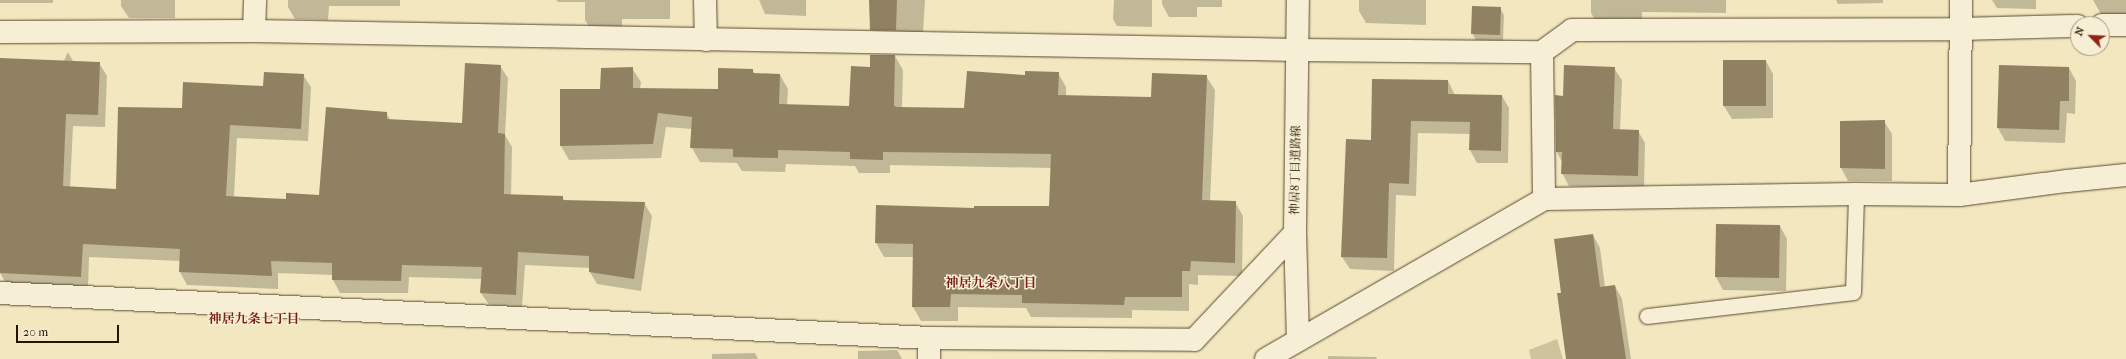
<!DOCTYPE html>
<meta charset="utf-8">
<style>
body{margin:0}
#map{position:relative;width:2126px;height:359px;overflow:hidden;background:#f2e7be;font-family:"IM FELL French Canon","Noto Serif JP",serif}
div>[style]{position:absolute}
.green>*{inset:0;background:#cfc39e}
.shadow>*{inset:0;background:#0003}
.building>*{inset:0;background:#918163}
.roads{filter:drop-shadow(0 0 1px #5a4830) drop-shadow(0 0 1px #5a4830)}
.service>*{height:15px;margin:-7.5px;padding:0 7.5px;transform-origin:7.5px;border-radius:7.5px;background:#f7efd5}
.minor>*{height:22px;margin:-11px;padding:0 11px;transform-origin:11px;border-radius:11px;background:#f7efd5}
span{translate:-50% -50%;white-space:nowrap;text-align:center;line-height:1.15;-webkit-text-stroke:3px #f7efd5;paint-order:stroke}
.street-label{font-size:12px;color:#271301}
.neighbourhood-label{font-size:13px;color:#7a1f14;font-weight:700}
.north{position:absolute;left:2070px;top:16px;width:40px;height:40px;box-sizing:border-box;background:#f7efd5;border:1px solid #a49780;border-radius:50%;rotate:294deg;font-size:11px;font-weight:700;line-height:16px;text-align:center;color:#271301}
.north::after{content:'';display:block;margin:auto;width:14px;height:18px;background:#8f2418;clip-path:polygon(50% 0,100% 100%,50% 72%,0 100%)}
.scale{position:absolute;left:16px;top:325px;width:103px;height:18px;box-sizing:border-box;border:2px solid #271301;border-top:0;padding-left:5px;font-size:12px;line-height:14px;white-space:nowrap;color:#271301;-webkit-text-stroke:3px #f7efd5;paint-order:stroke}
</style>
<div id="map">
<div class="green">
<div style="clip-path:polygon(1557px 339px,1563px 359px,1531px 359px,1529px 350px)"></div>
</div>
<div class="shadow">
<div style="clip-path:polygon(0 0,53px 0,53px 3px,0 3px)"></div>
<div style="clip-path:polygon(121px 0,175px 0,175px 18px,129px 18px,121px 6px)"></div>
<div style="clip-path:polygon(288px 0,400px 0,400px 6px,329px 6px,328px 20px,295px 19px,288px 7px)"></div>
<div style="clip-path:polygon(556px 0,670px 0,670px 19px,622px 19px,622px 31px,592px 32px,585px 20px,585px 2px,558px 2px)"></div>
<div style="clip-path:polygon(759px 0,806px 0,806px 16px,765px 14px)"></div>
<div style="clip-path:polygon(870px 0,925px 0,923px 33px,902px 32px,902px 41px,877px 41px,871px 29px)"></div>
<div style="clip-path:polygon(1114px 0,1152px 0,1152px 27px,1117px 26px,1113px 19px)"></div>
<div style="clip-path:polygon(1162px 0,1222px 0,1222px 7px,1197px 7px,1197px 17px,1169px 17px,1162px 4px)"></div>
<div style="clip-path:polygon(1359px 0,1426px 0,1426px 25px,1366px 23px,1359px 11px)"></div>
<div style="clip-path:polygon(1591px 0,1726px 0,1726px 13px,1642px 12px,1642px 26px,1598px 25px,1591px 13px)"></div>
<div style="clip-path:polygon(1836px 0,1883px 0,1883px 3px,1838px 4px)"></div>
<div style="clip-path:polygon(1992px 0,2036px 0,2036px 9px,1997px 8px)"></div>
<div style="clip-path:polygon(2093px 0,2126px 0,2126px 14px,2101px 14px)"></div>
<div style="clip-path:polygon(1500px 8px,1504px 15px,1503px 41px,1476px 40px,1472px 33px)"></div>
<div style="clip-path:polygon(68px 52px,74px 63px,99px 63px,107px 76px,105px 127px,73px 126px,70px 188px,117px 190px,183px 109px,303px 75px,311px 87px,308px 141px,237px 138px,234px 197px,287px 200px,320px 196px,386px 113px,391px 121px,463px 124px,500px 66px,508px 78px,505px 135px,512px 147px,511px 196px,562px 197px,565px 201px,644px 203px,652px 216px,641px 291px,597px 284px,590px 272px,590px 268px,525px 265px,522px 307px,489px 305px,481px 293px,482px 279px,409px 277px,408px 293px,340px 293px,333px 280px,333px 275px,278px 273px,278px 289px,187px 285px,180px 272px,181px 261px,89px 257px,88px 289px,7px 285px,0 273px,0 59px,52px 87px)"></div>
<div style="clip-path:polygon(895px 56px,903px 70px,902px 108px,965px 109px,1026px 77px,1058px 73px,1066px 87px,1066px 97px,1152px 98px,1206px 76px,1215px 90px,1210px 201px,1235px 202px,1243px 216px,1242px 276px,1198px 275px,1198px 285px,1189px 284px,1189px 311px,1132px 310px,1132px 318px,1031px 317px,1026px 308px,958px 307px,958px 321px,921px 321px,913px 307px,914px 257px,884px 257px,876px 243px,975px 209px,1050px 207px,1051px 168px,890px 165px,890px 173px,859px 173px,855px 166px,786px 164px,785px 172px,742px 171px,737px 163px,700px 162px,692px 148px,692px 129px,666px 127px,661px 158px,569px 160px,561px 146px,601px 90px,632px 68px,641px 82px,640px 89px,719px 90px,752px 70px,755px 74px,780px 75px,788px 89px,787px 106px,850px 107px,871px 68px)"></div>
<div style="clip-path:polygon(1766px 61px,1773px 74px,1773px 118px,1732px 119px,1724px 106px)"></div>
<div style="clip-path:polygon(2000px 66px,2069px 68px,2076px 81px,2075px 114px,2067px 113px,2065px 143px,2005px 141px,1998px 128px)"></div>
<div style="clip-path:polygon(1614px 68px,1622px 80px,1620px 130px,1638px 131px,1645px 143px,1644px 188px,1569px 186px,1562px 173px,1562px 162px,1557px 152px,1564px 97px)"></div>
<div style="clip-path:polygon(1448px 81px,1455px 95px,1502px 96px,1509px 108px,1508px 163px,1477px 163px,1470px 150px,1471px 134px,1418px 133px,1416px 196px,1396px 195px,1394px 271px,1350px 269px,1342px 257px,1372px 141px)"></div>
<div style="clip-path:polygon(1884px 121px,1892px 134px,1892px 181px,1848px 181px,1841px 168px,1841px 122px)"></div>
<div style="clip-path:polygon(1780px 226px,1787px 239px,1786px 291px,1723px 290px,1716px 277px)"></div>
<div style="clip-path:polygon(1593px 235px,1600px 248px,1605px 287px,1615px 286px,1622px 299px,1631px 359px,1567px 359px,1562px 294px)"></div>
<div style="clip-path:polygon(897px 350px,902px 359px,858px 359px,858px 351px)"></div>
<div style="clip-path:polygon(755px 353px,758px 359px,712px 359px,712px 354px)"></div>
<div style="clip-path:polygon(1328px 356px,1376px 357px,1377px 359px,1328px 359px)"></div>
</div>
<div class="building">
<div style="clip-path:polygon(869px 0,897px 0,896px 30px,870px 30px)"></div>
<div style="clip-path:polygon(1472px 6px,1501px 7px,1500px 35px,1471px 34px)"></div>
<div style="clip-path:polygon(870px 55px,895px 55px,894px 106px,897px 107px,964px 108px,967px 71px,1025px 75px,1025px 71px,1059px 72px,1058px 95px,1151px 97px,1152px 73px,1207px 75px,1202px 200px,1236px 201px,1235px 263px,1191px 261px,1190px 271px,1182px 271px,1182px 297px,1125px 297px,1124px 305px,1022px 303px,1022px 295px,951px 294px,950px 307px,912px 307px,913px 244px,875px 243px,876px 205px,974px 208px,974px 206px,1049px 206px,1051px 154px,883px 152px,883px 160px,850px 159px,850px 152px,778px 150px,778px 158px,733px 157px,733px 149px,690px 148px,692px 117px,658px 113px,653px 144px,560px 146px,560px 89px,600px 89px,601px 68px,633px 67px,633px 88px,718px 89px,718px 68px,753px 69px,753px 73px,780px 74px,779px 104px,849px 106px,851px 66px,870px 67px)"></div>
<div style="clip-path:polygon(0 58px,100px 62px,98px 115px,66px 114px,63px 186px,116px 189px,118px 107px,182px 108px,183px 82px,263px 86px,264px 72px,304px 74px,301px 129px,230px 125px,226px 196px,286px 199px,286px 193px,319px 195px,326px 107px,387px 112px,387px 119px,462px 123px,465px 63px,501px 65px,498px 133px,505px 134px,504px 194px,563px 196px,563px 200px,645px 202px,634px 279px,589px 272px,589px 256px,518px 252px,516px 295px,480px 293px,482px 267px,402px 265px,401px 281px,332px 280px,332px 263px,271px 261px,272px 276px,179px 272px,180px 249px,83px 244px,81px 277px,0 273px)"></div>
<div style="clip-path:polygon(1723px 60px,1766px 60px,1766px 106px,1723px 106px)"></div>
<div style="clip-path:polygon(1564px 65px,1615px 67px,1613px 129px,1639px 130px,1638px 176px,1561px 174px,1562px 152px,1556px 152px,1555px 95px,1563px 96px)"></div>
<div style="clip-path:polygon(1999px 65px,2069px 67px,2069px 101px,2060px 101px,2059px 130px,1997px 128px)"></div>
<div style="clip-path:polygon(1372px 79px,1448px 80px,1448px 94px,1502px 95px,1501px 151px,1469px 150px,1470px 122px,1411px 121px,1409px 184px,1389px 183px,1387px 258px,1341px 257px,1346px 139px,1371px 140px)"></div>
<div style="clip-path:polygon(1885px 120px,1885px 169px,1840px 168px,1840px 121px)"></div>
<div style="clip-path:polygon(1716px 224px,1780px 225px,1779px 278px,1715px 277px)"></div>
<div style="clip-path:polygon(1593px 234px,1600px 287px,1615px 285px,1626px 359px,1566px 359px,1557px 293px,1561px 293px,1554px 239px)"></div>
</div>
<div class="roads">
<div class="service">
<div style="left:1647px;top:316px;width:207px;rotate:-6.6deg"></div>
<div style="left:1853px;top:292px;width:98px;rotate:-88.2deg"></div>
</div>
<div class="minor">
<div style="left:705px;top:0;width:40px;rotate:88.6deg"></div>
<div style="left:2102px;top:25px;width:24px"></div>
<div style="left:254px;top:31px;width:31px;rotate:-88deg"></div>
<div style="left:0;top:32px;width:254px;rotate:-0.2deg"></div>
<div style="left:254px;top:31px;width:1043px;rotate:1.04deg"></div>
<div style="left:1297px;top:50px;width:245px;rotate:0.5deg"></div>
<div style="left:1542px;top:52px;width:147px;rotate:89.2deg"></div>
<div style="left:1542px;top:52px;width:37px;rotate:-36deg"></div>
<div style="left:1572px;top:30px;width:389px;rotate:-0.1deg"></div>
<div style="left:1961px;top:29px;width:117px;rotate:-1.5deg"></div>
<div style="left:1959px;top:195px;width:195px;rotate:-89.4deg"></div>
<div style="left:0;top:293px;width:930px;rotate:2.77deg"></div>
<div style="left:929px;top:338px;width:265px;rotate:0.4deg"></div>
<div style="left:1194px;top:340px;width:147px;rotate:-46.7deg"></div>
<div style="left:929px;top:338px;width:21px;rotate:90deg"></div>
<div style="left:1298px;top:340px;width:107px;rotate:-91.6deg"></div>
<div style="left:1295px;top:233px;width:233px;rotate:-89.3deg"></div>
<div style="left:1266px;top:359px;width:321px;rotate:-29.9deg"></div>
<div style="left:1544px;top:199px;width:312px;rotate:-0.9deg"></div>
<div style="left:1856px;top:194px;width:103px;rotate:0.6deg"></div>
<div style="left:1959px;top:195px;width:109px;rotate:-7.4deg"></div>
<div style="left:2067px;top:181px;width:59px;rotate:-5.8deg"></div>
</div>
</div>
<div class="street-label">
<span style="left:1296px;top:170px;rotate:-89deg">神居8丁目道路線</span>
</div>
<div class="neighbourhood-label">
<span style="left:991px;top:283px">神居九条八丁目</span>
<span style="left:254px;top:319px">神居九条七丁目</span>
</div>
<div class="north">N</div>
<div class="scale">20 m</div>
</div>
